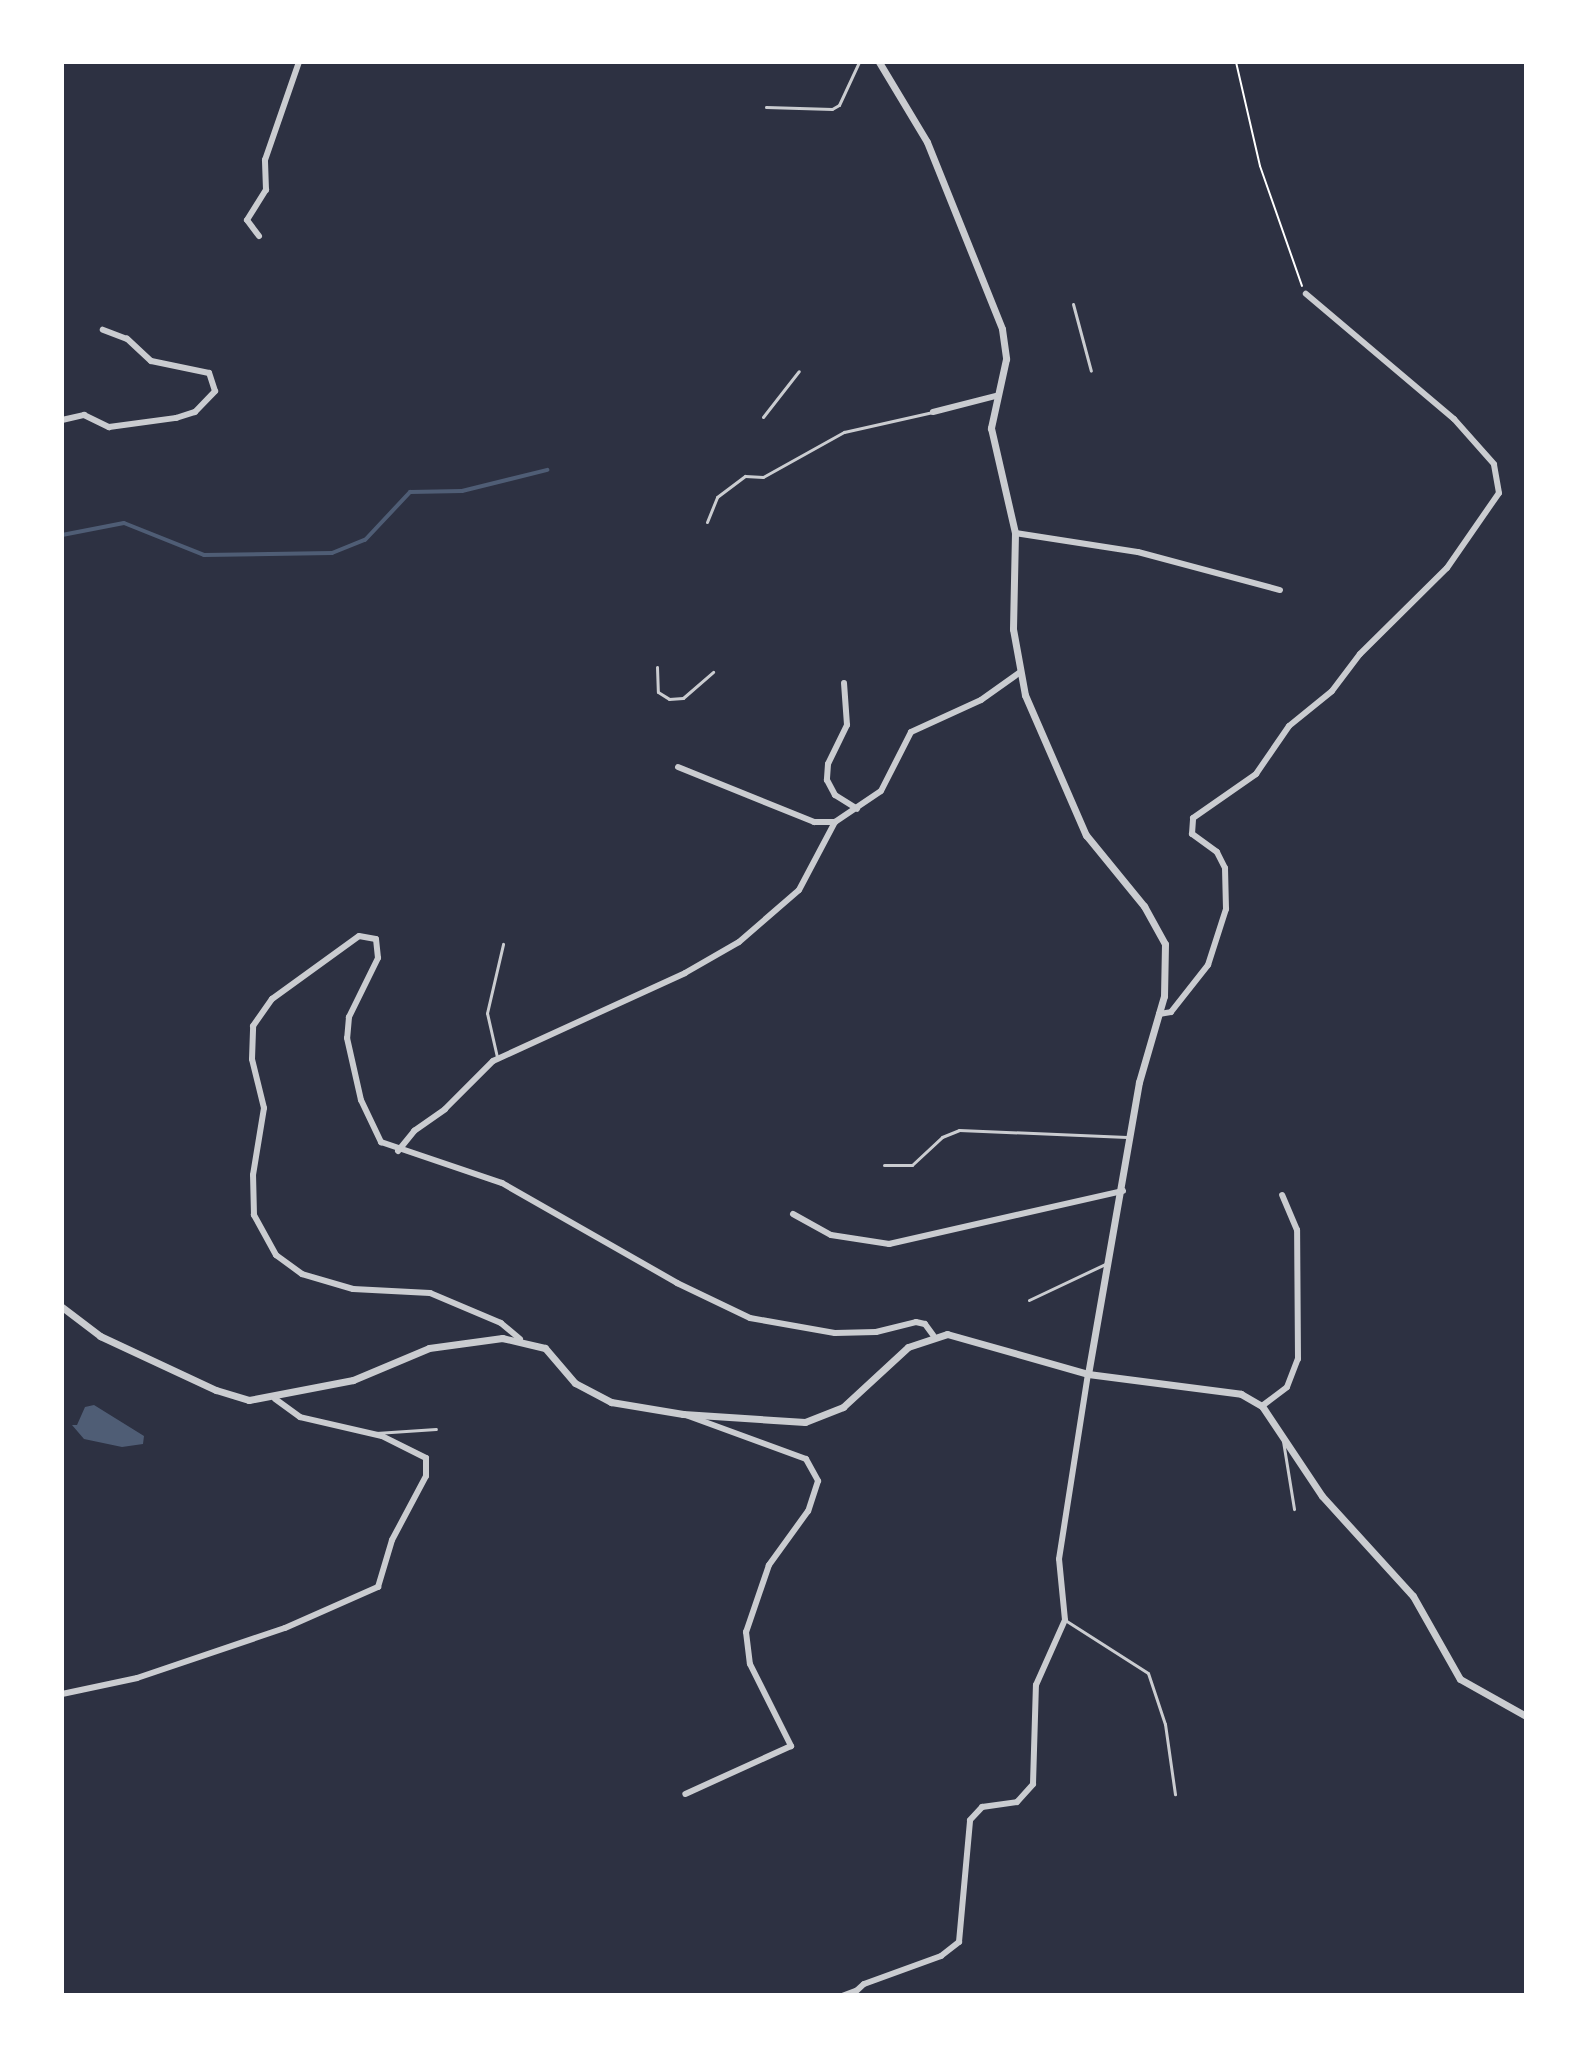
<!DOCTYPE html>
<style>
body{margin:0}
#map{position:relative;width:1588px;height:2057px;overflow:hidden;background:#2d3142;font-family:Commissioner,sans-serif}
div>[style]{position:absolute}
.water>*{inset:0;background:#4f5d75}
.stream>*{height:4px;margin:-2px;padding:0 2px;transform-origin:2px;border-radius:2px;background:#4f5d75}
.path>*{height:2px;margin:-1px;padding:0 1px;transform-origin:1px;border-radius:1px;background:#fff}
.service>*{height:3px;margin:-1.5px;padding:0 1.5px;transform-origin:1.5px;border-radius:1.5px;background:#caccd0}
.minor>*{height:6px;margin:-3px;padding:0 3px;transform-origin:3px;border-radius:3px;background:#caccd0}
.tertiary>*{height:7px;margin:-3.5px;padding:0 3.5px;transform-origin:3.5px;border-radius:3.5px;background:#caccd0}
span{translate:-50% -50%;white-space:nowrap;text-align:center;line-height:1.15;-webkit-text-stroke:7px #fff;paint-order:stroke}
.frame{position:absolute;inset:0;border:64px solid #fff;pointer-events:none}
</style>
<div id="map">
<div class="water">
<div style="clip-path:polygon(94px 1405px,144px 1436px,143px 1444px,122px 1447px,84px 1439px,72px 1425px,77px 1425px,85px 1407px)"></div>
</div>
<div class="stream">
<div style="left:62px;top:535px;width:63px;rotate:-11deg"></div>
<div style="left:124px;top:523px;width:86px;rotate:21.8deg"></div>
<div style="left:204px;top:555px;width:128px;rotate:-0.9deg"></div>
<div style="left:332px;top:553px;width:35px;rotate:-22deg"></div>
<div style="left:365px;top:540px;width:66px;rotate:-46.8deg"></div>
<div style="left:410px;top:492px;width:52px;rotate:-1.1deg"></div>
<div style="left:462px;top:491px;width:88px;rotate:-13.9deg"></div>
</div>
<div class="path">
<div style="left:1236px;top:62px;width:107px;rotate:77deg"></div>
<div style="left:1260px;top:166px;width:127px;rotate:70.7deg"></div>
</div>
<div class="service">
<div style="left:766px;top:107px;width:66px;rotate:1.7deg"></div>
<div style="left:832px;top:109px;width:8px;rotate:-30deg"></div>
<div style="left:839px;top:105px;width:47px;rotate:-65.1deg"></div>
<div style="left:1073px;top:304px;width:69px;rotate:75deg"></div>
<div style="left:763px;top:417px;width:58px;rotate:-52deg"></div>
<div style="left:707px;top:522px;width:27px;rotate:-68deg"></div>
<div style="left:717px;top:497px;width:35px;rotate:-37deg"></div>
<div style="left:745px;top:476px;width:18px;rotate:3deg"></div>
<div style="left:763px;top:477px;width:93px;rotate:-29.1deg"></div>
<div style="left:844px;top:432px;width:91px;rotate:-12.7deg"></div>
<div style="left:657px;top:667px;width:25px;rotate:88deg"></div>
<div style="left:658px;top:692px;width:13px;rotate:32deg"></div>
<div style="left:669px;top:699px;width:14px;rotate:-4deg"></div>
<div style="left:683px;top:698px;width:40px;rotate:-41deg"></div>
<div style="left:497px;top:1057px;width:45px;rotate:-102.8deg"></div>
<div style="left:487px;top:1013px;width:71px;rotate:-76.9deg"></div>
<div style="left:884px;top:1165px;width:28px"></div>
<div style="left:912px;top:1165px;width:41px;rotate:-43deg"></div>
<div style="left:942px;top:1137px;width:18px;rotate:-22deg"></div>
<div style="left:959px;top:1130px;width:168px;rotate:2.4deg"></div>
<div style="left:1029px;top:1300px;width:84px;rotate:-25.3deg"></div>
<div style="left:376px;top:1433px;width:60px;rotate:-3.8deg"></div>
<div style="left:1283px;top:1441px;width:69px;rotate:80.8deg"></div>
<div style="left:1065px;top:1620px;width:98px;rotate:32.6deg"></div>
<div style="left:1148px;top:1673px;width:54px;rotate:71.6deg"></div>
<div style="left:1165px;top:1724px;width:71px;rotate:81.9deg"></div>
<div style="left:839px;top:1995px;width:22px;rotate:-21deg"></div>
</div>
<div class="minor">
<div style="left:259px;top:236px;width:20px;rotate:-127deg"></div>
<div style="left:247px;top:220px;width:36px;rotate:-58deg"></div>
<div style="left:266px;top:190px;width:30px;rotate:-92deg"></div>
<div style="left:265px;top:160px;width:104px;rotate:-70.9deg"></div>
<div style="left:933px;top:412px;width:65px;rotate:-14.3deg"></div>
<div style="left:62px;top:420px;width:23px;rotate:-13deg"></div>
<div style="left:84px;top:415px;width:28px;rotate:26deg"></div>
<div style="left:109px;top:427px;width:68px;rotate:-7.7deg"></div>
<div style="left:176px;top:418px;width:20px;rotate:-18deg"></div>
<div style="left:195px;top:412px;width:29px;rotate:-46deg"></div>
<div style="left:215px;top:391px;width:19px;rotate:-108deg"></div>
<div style="left:209px;top:373px;width:59px;rotate:-168.3deg"></div>
<div style="left:151px;top:361px;width:33px;rotate:-137deg"></div>
<div style="left:127px;top:339px;width:26px;rotate:-159deg"></div>
<div style="left:1015px;top:533px;width:124px;rotate:8.8deg"></div>
<div style="left:1138px;top:552px;width:147px;rotate:15deg"></div>
<div style="left:844px;top:683px;width:42px;rotate:85.9deg"></div>
<div style="left:847px;top:725px;width:43px;rotate:116deg"></div>
<div style="left:828px;top:764px;width:16px;rotate:94deg"></div>
<div style="left:827px;top:780px;width:17px;rotate:62deg"></div>
<div style="left:835px;top:795px;width:26px;rotate:32deg"></div>
<div style="left:678px;top:767px;width:147px;rotate:22deg"></div>
<div style="left:814px;top:822px;width:21px"></div>
<div style="left:1159px;top:1014px;width:12px;rotate:-9deg"></div>
<div style="left:1171px;top:1012px;width:60px;rotate:-51.8deg"></div>
<div style="left:1208px;top:965px;width:59px;rotate:-72.2deg"></div>
<div style="left:1226px;top:909px;width:41px;rotate:-91.4deg"></div>
<div style="left:1225px;top:868px;width:18px;rotate:-117deg"></div>
<div style="left:1217px;top:852px;width:31px;rotate:-144deg"></div>
<div style="left:1192px;top:834px;width:16px;rotate:-86deg"></div>
<div style="left:1193px;top:818px;width:77px;rotate:-34.9deg"></div>
<div style="left:1256px;top:774px;width:58px;rotate:-55.5deg"></div>
<div style="left:1289px;top:726px;width:55px;rotate:-39.1deg"></div>
<div style="left:1332px;top:691px;width:46px;rotate:-52.9deg"></div>
<div style="left:1360px;top:654px;width:122px;rotate:-44.7deg"></div>
<div style="left:1447px;top:568px;width:91px;rotate:-55.3deg"></div>
<div style="left:1499px;top:493px;width:29px;rotate:-100deg"></div>
<div style="left:1494px;top:464px;width:60px;rotate:-131.6deg"></div>
<div style="left:1454px;top:419px;width:194px;rotate:-139.8deg"></div>
<div style="left:398px;top:1151px;width:26px;rotate:-51deg"></div>
<div style="left:414px;top:1131px;width:38px;rotate:-35deg"></div>
<div style="left:445px;top:1109px;width:68px;rotate:-45deg"></div>
<div style="left:493px;top:1061px;width:211px;rotate:-24.6deg"></div>
<div style="left:685px;top:973px;width:62px;rotate:-29.9deg"></div>
<div style="left:739px;top:942px;width:79px;rotate:-40.9deg"></div>
<div style="left:799px;top:890px;width:77px;rotate:-62.1deg"></div>
<div style="left:835px;top:822px;width:55px;rotate:-34deg"></div>
<div style="left:881px;top:791px;width:66px;rotate:-63deg"></div>
<div style="left:911px;top:732px;width:77px;rotate:-24.6deg"></div>
<div style="left:981px;top:700px;width:47px;rotate:-35.4deg"></div>
<div style="left:793px;top:1214px;width:43px;rotate:28.9deg"></div>
<div style="left:831px;top:1235px;width:59px;rotate:8.8deg"></div>
<div style="left:889px;top:1244px;width:240px;rotate:-12.8deg"></div>
<div style="left:520px;top:1339px;width:25px;rotate:-140deg"></div>
<div style="left:501px;top:1323px;width:77px;rotate:-157.1deg"></div>
<div style="left:430px;top:1293px;width:77px;rotate:-177deg"></div>
<div style="left:353px;top:1289px;width:53px;rotate:-163.6deg"></div>
<div style="left:302px;top:1274px;width:32px;rotate:-144deg"></div>
<div style="left:276px;top:1255px;width:46px;rotate:-118.8deg"></div>
<div style="left:254px;top:1215px;width:40px;rotate:-91.4deg"></div>
<div style="left:253px;top:1175px;width:68px;rotate:-80.7deg"></div>
<div style="left:264px;top:1108px;width:50px;rotate:-103.8deg"></div>
<div style="left:252px;top:1059px;width:33px;rotate:-88deg"></div>
<div style="left:253px;top:1026px;width:33px;rotate:-55deg"></div>
<div style="left:272px;top:999px;width:107px;rotate:-35.9deg"></div>
<div style="left:359px;top:936px;width:17px;rotate:10deg"></div>
<div style="left:376px;top:939px;width:19px;rotate:84deg"></div>
<div style="left:378px;top:958px;width:66px;rotate:116.2deg"></div>
<div style="left:349px;top:1017px;width:21px;rotate:95deg"></div>
<div style="left:347px;top:1038px;width:64px;rotate:77.3deg"></div>
<div style="left:361px;top:1100px;width:47px;rotate:64.5deg"></div>
<div style="left:381px;top:1142px;width:128px;rotate:18.7deg"></div>
<div style="left:502px;top:1183px;width:202px;rotate:29.7deg"></div>
<div style="left:677px;top:1283px;width:81px;rotate:25.6deg"></div>
<div style="left:750px;top:1318px;width:86px;rotate:10deg"></div>
<div style="left:835px;top:1333px;width:41px;rotate:-1.4deg"></div>
<div style="left:876px;top:1332px;width:41px;rotate:-14deg"></div>
<div style="left:916px;top:1322px;width:9px;rotate:13deg"></div>
<div style="left:925px;top:1324px;width:14px;rotate:54deg"></div>
<div style="left:1262px;top:1406px;width:31px;rotate:-37deg"></div>
<div style="left:1287px;top:1387px;width:30px;rotate:-69deg"></div>
<div style="left:1298px;top:1359px;width:129px;rotate:-90.4deg"></div>
<div style="left:1297px;top:1230px;width:38px;rotate:-113deg"></div>
<div style="left:683px;top:1414px;width:131px;rotate:20.1deg"></div>
<div style="left:806px;top:1459px;width:25px;rotate:61deg"></div>
<div style="left:818px;top:1481px;width:32px;rotate:108deg"></div>
<div style="left:808px;top:1511px;width:67px;rotate:125.8deg"></div>
<div style="left:769px;top:1565px;width:71px;rotate:108.9deg"></div>
<div style="left:746px;top:1632px;width:32px;rotate:83deg"></div>
<div style="left:750px;top:1664px;width:92px;rotate:63.4deg"></div>
<div style="left:791px;top:1746px;width:116px;rotate:155.6deg"></div>
<div style="left:62px;top:1694px;width:77px;rotate:-12deg"></div>
<div style="left:137px;top:1678px;width:156px;rotate:-18.7deg"></div>
<div style="left:285px;top:1628px;width:102px;rotate:-23.8deg"></div>
<div style="left:378px;top:1587px;width:49px;rotate:-73.4deg"></div>
<div style="left:392px;top:1540px;width:72px;rotate:-62deg"></div>
<div style="left:426px;top:1476px;width:18px;rotate:-90deg"></div>
<div style="left:426px;top:1458px;width:49px;rotate:-153.4deg"></div>
<div style="left:382px;top:1436px;width:84px;rotate:-167deg"></div>
<div style="left:300px;top:1417px;width:31px;rotate:-144deg"></div>
<div style="left:852px;top:1995px;width:16px;rotate:-43deg"></div>
<div style="left:864px;top:1984px;width:82px;rotate:-20deg"></div>
<div style="left:941px;top:1956px;width:23px;rotate:-38deg"></div>
<div style="left:959px;top:1942px;width:122px;rotate:-84.8deg"></div>
<div style="left:970px;top:1820px;width:18px;rotate:-47deg"></div>
<div style="left:982px;top:1807px;width:35px;rotate:-8deg"></div>
<div style="left:1017px;top:1802px;width:24px;rotate:-48deg"></div>
<div style="left:1033px;top:1784px;width:99px;rotate:-88.3deg"></div>
<div style="left:1036px;top:1685px;width:71px;rotate:-66deg"></div>
<div style="left:1065px;top:1620px;width:61px;rotate:-95.6deg"></div>
<div style="left:1059px;top:1559px;width:187px;rotate:-81.1deg"></div>
</div>
<div class="tertiary">
<div style="left:879px;top:62px;width:93px;rotate:59deg"></div>
<div style="left:927px;top:142px;width:201px;rotate:68.1deg"></div>
<div style="left:1002px;top:329px;width:30px;rotate:82deg"></div>
<div style="left:1006px;top:359px;width:71px;rotate:102.3deg"></div>
<div style="left:991px;top:428px;width:108px;rotate:77.1deg"></div>
<div style="left:1015px;top:533px;width:96px;rotate:91.2deg"></div>
<div style="left:1013px;top:629px;width:67px;rotate:79.7deg"></div>
<div style="left:1025px;top:695px;width:153px;rotate:66.5deg"></div>
<div style="left:1086px;top:835px;width:92px;rotate:50.8deg"></div>
<div style="left:1144px;top:906px;width:43px;rotate:61.1deg"></div>
<div style="left:1165px;top:944px;width:52px;rotate:91.1deg"></div>
<div style="left:1164px;top:996px;width:90px;rotate:106.2deg"></div>
<div style="left:1139px;top:1082px;width:296px;rotate:99.9deg"></div>
<div style="left:62px;top:1307px;width:48px;rotate:37.3deg"></div>
<div style="left:100px;top:1336px;width:128px;rotate:25deg"></div>
<div style="left:216px;top:1390px;width:34px;rotate:17deg"></div>
<div style="left:249px;top:1400px;width:106px;rotate:-10.9deg"></div>
<div style="left:353px;top:1380px;width:82px;rotate:-22.8deg"></div>
<div style="left:429px;top:1348px;width:74px;rotate:-7.8deg"></div>
<div style="left:502px;top:1338px;width:44px;rotate:13.1deg"></div>
<div style="left:545px;top:1348px;width:46px;rotate:49.4deg"></div>
<div style="left:575px;top:1383px;width:41px;rotate:27.8deg"></div>
<div style="left:611px;top:1402px;width:73px;rotate:9.5deg"></div>
<div style="left:683px;top:1414px;width:122px;rotate:3.8deg"></div>
<div style="left:805px;top:1422px;width:41px;rotate:-21.5deg"></div>
<div style="left:843px;top:1407px;width:88px;rotate:-42.7deg"></div>
<div style="left:908px;top:1347px;width:41px;rotate:-18.4deg"></div>
<div style="left:947px;top:1334px;width:147px;rotate:15.8deg"></div>
<div style="left:1088px;top:1374px;width:154px;rotate:7.4deg"></div>
<div style="left:1241px;top:1394px;width:24px;rotate:30deg"></div>
<div style="left:1262px;top:1406px;width:108px;rotate:56.3deg"></div>
<div style="left:1322px;top:1496px;width:135px;rotate:47.7deg"></div>
<div style="left:1413px;top:1596px;width:95px;rotate:60.5deg"></div>
<div style="left:1460px;top:1679px;width:76px;rotate:29.3deg"></div>
</div>
<div class="frame"></div>
</div>
